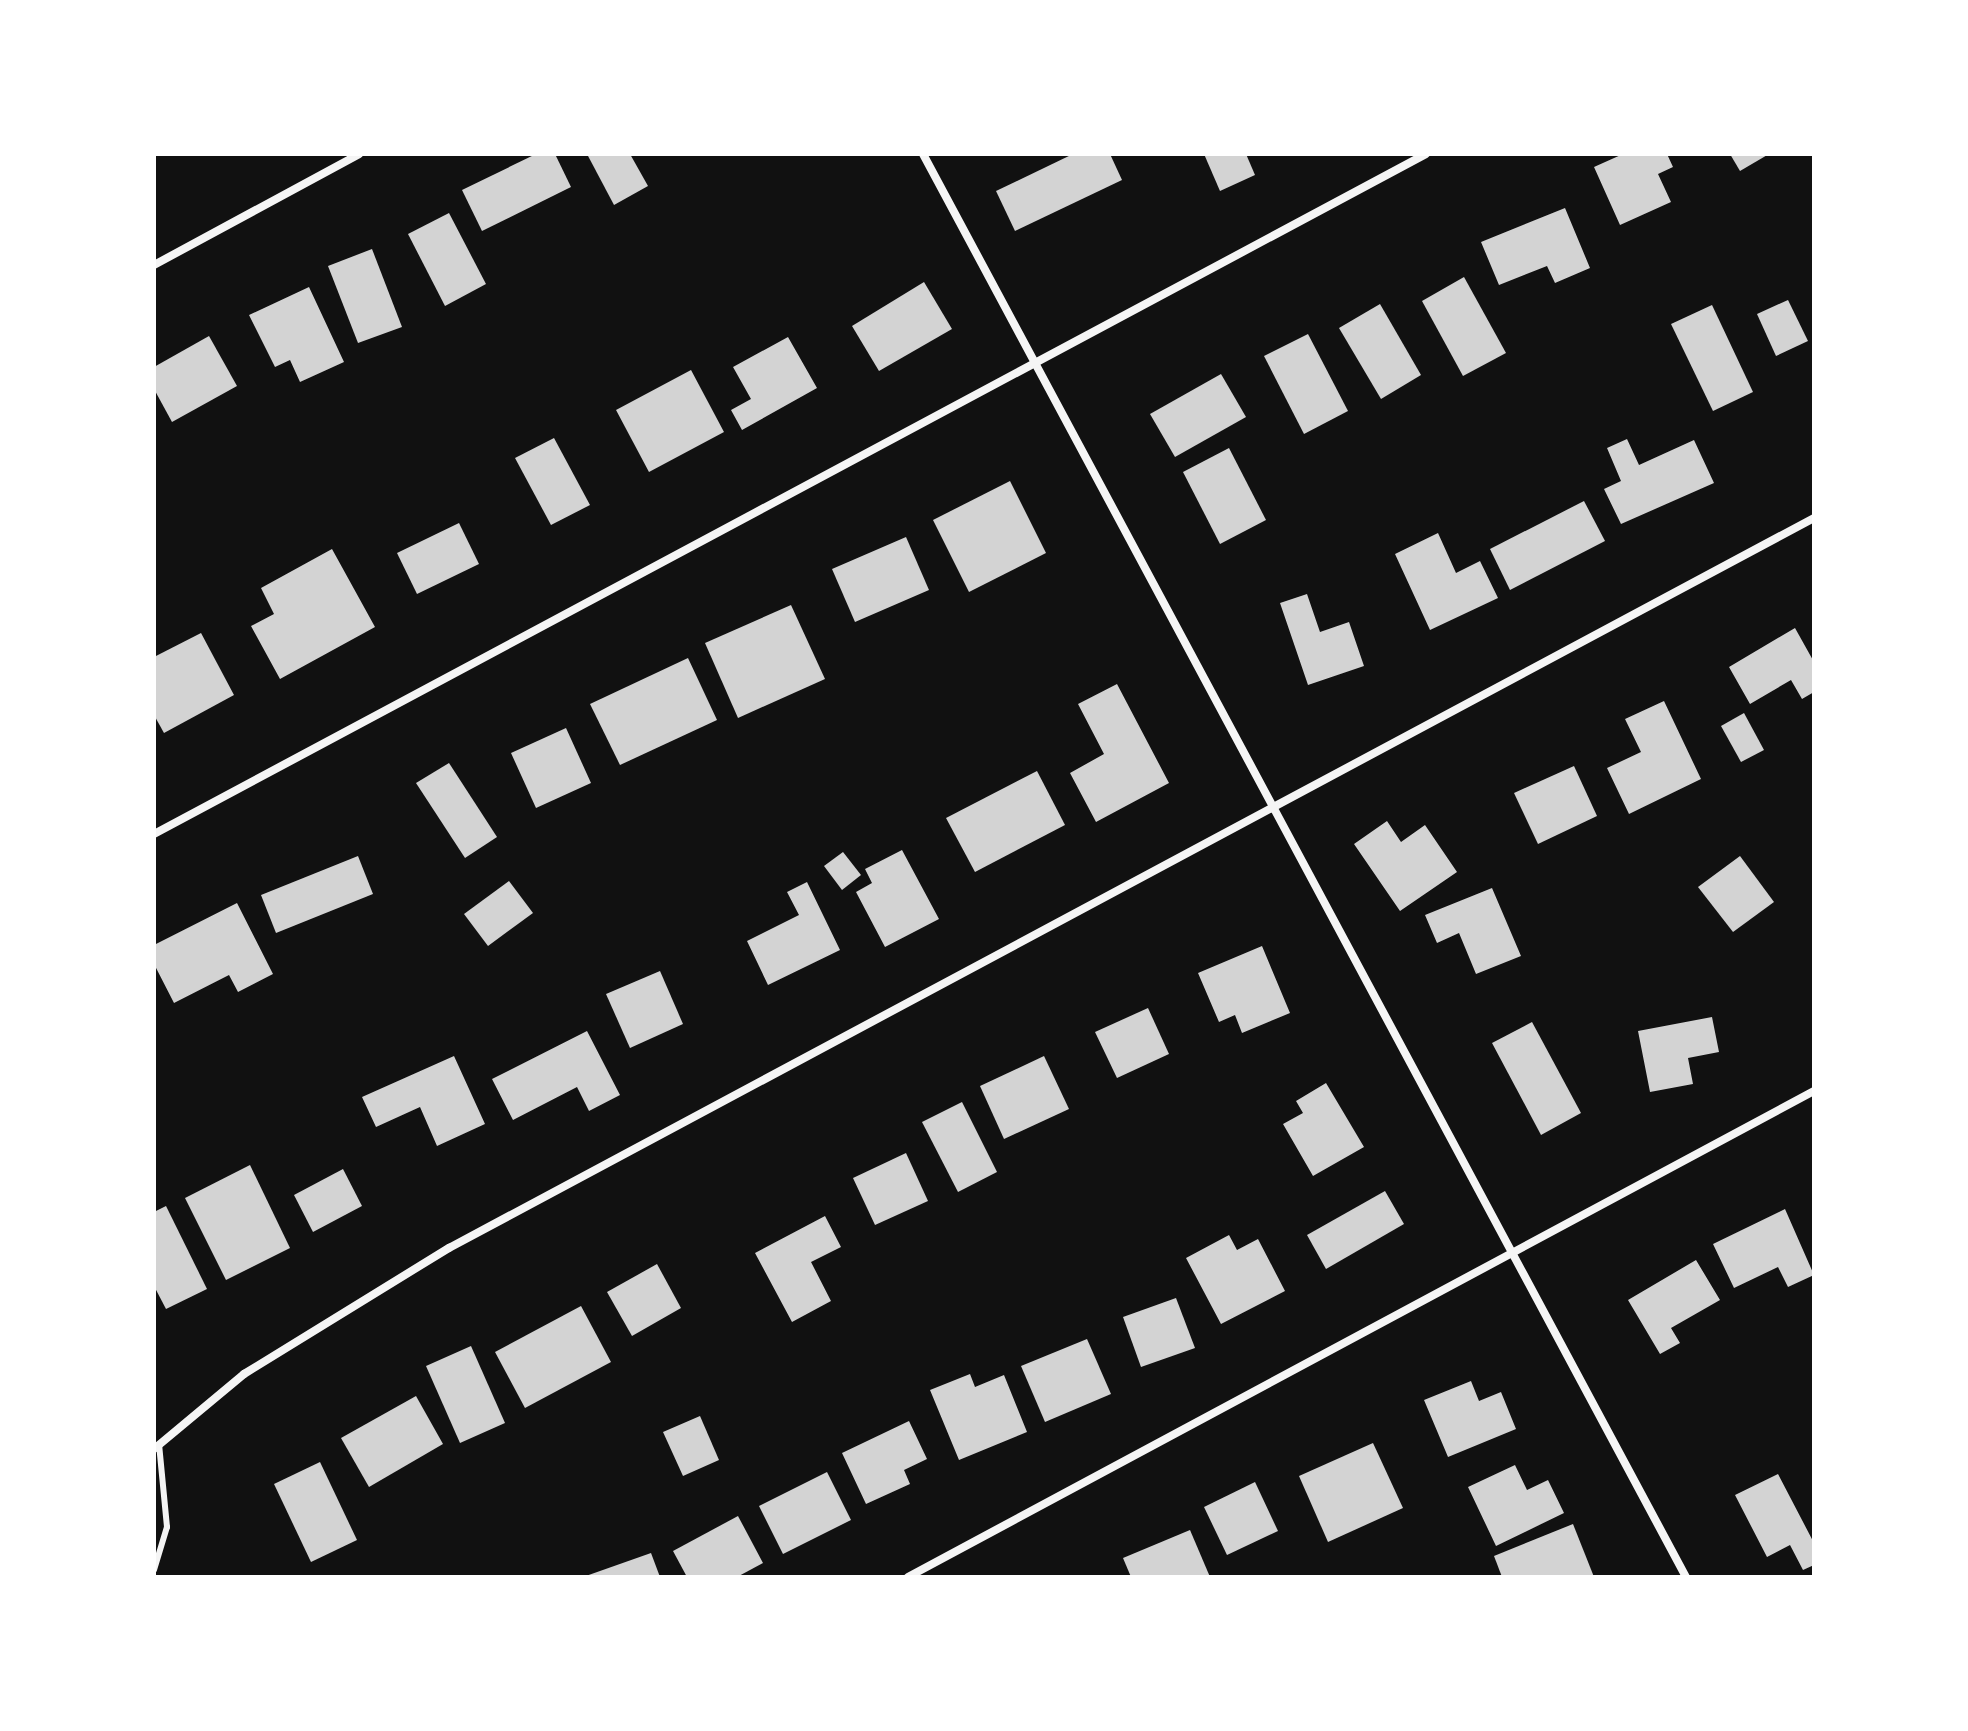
<!DOCTYPE html>
<style>
body{margin:0}
#map{position:relative;width:1968px;height:1731px;overflow:hidden;background:#111;font-family:"Public Sans",sans-serif}
div>[style]{position:absolute}
.building>*{inset:0;background:#d3d3d3}
.service>*{height:6px;margin:-3px;padding:0 3px;transform-origin:3px;border-radius:3px;background:#f5f5f5}
.minor>*{height:8px;margin:-4px;padding:0 4px;transform-origin:4px;border-radius:4px;background:#f5f5f5}
span{translate:-50% -50%;white-space:nowrap;text-align:center;line-height:1.15;-webkit-text-stroke:7px #fff;paint-order:stroke}
.frame{position:absolute;inset:0;border:156px solid #fff;pointer-events:none}
</style>
<div id="map">
<div class="building">
<div style="clip-path:polygon(536px 154px,555px 154px,571px 187px,482px 231px,462px 190px)"></div>
<div style="clip-path:polygon(587px 154px,630px 154px,648px 186px,614px 205px)"></div>
<div style="clip-path:polygon(1073px 154px,1110px 154px,1122px 180px,1015px 231px,996px 191px)"></div>
<div style="clip-path:polygon(1204px 154px,1246px 154px,1255px 175px,1220px 191px)"></div>
<div style="clip-path:polygon(1623px 154px,1667px 154px,1673px 167px,1658px 174px,1671px 202px,1620px 225px,1594px 167px)"></div>
<div style="clip-path:polygon(1730px 154px,1769px 154px,1740px 171px)"></div>
<div style="clip-path:polygon(1565px 208px,1590px 268px,1555px 283px,1547px 266px,1499px 285px,1481px 242px)"></div>
<div style="clip-path:polygon(449px 213px,486px 284px,445px 306px,408px 234px)"></div>
<div style="clip-path:polygon(372px 249px,402px 327px,358px 343px,328px 266px)"></div>
<div style="clip-path:polygon(1464px 277px,1506px 353px,1463px 376px,1422px 301px)"></div>
<div style="clip-path:polygon(924px 282px,952px 329px,879px 371px,852px 326px)"></div>
<div style="clip-path:polygon(309px 287px,344px 362px,300px 382px,290px 360px,275px 367px,249px 315px)"></div>
<div style="clip-path:polygon(1788px 300px,1808px 341px,1776px 356px,1757px 314px)"></div>
<div style="clip-path:polygon(1380px 304px,1421px 375px,1381px 399px,1339px 328px)"></div>
<div style="clip-path:polygon(1712px 305px,1753px 392px,1713px 411px,1671px 324px)"></div>
<div style="clip-path:polygon(1308px 334px,1348px 411px,1304px 434px,1264px 356px)"></div>
<div style="clip-path:polygon(209px 336px,237px 386px,172px 422px,154px 389px,154px 367px)"></div>
<div style="clip-path:polygon(788px 337px,817px 388px,742px 430px,731px 410px,751px 399px,733px 367px)"></div>
<div style="clip-path:polygon(691px 370px,724px 432px,649px 472px,616px 410px)"></div>
<div style="clip-path:polygon(1221px 374px,1246px 417px,1175px 457px,1150px 414px)"></div>
<div style="clip-path:polygon(554px 438px,590px 505px,551px 525px,515px 458px)"></div>
<div style="clip-path:polygon(1627px 439px,1639px 465px,1694px 440px,1714px 483px,1621px 524px,1604px 489px,1621px 481px,1607px 448px)"></div>
<div style="clip-path:polygon(1229px 448px,1266px 520px,1220px 544px,1183px 472px)"></div>
<div style="clip-path:polygon(1010px 481px,1046px 553px,969px 592px,933px 520px)"></div>
<div style="clip-path:polygon(1584px 501px,1605px 541px,1510px 590px,1490px 549px)"></div>
<div style="clip-path:polygon(459px 523px,479px 564px,417px 594px,397px 553px)"></div>
<div style="clip-path:polygon(1438px 533px,1456px 573px,1480px 561px,1498px 598px,1430px 630px,1395px 554px)"></div>
<div style="clip-path:polygon(906px 537px,929px 590px,855px 622px,832px 569px)"></div>
<div style="clip-path:polygon(332px 549px,375px 627px,280px 679px,251px 626px,274px 614px,261px 588px)"></div>
<div style="clip-path:polygon(1307px 594px,1320px 632px,1349px 622px,1364px 666px,1308px 685px,1280px 603px)"></div>
<div style="clip-path:polygon(791px 605px,825px 679px,738px 718px,705px 643px)"></div>
<div style="clip-path:polygon(1795px 628px,1814px 662px,1814px 692px,1802px 699px,1791px 680px,1750px 704px,1729px 667px)"></div>
<div style="clip-path:polygon(201px 633px,234px 695px,164px 733px,154px 715px,154px 657px)"></div>
<div style="clip-path:polygon(688px 658px,717px 720px,620px 765px,590px 704px)"></div>
<div style="clip-path:polygon(1117px 684px,1169px 783px,1096px 822px,1070px 773px,1104px 754px,1078px 704px)"></div>
<div style="clip-path:polygon(1664px 701px,1701px 779px,1629px 814px,1607px 768px,1641px 752px,1625px 719px)"></div>
<div style="clip-path:polygon(1744px 713px,1764px 750px,1741px 762px,1721px 726px)"></div>
<div style="clip-path:polygon(566px 728px,591px 783px,536px 808px,511px 753px)"></div>
<div style="clip-path:polygon(449px 763px,497px 837px,465px 858px,416px 783px)"></div>
<div style="clip-path:polygon(1574px 766px,1597px 816px,1538px 844px,1514px 793px)"></div>
<div style="clip-path:polygon(1037px 771px,1065px 825px,975px 872px,946px 818px)"></div>
<div style="clip-path:polygon(1387px 821px,1401px 842px,1425px 825px,1457px 872px,1400px 911px,1354px 844px)"></div>
<div style="clip-path:polygon(902px 850px,939px 919px,885px 947px,856px 892px,872px 883px,865px 869px)"></div>
<div style="clip-path:polygon(843px 852px,861px 875px,842px 890px,824px 866px)"></div>
<div style="clip-path:polygon(358px 856px,373px 894px,276px 933px,261px 895px)"></div>
<div style="clip-path:polygon(1740px 856px,1774px 902px,1733px 932px,1698px 887px)"></div>
<div style="clip-path:polygon(509px 881px,533px 913px,488px 946px,464px 914px)"></div>
<div style="clip-path:polygon(807px 882px,840px 950px,768px 985px,747px 941px,799px 915px,787px 892px)"></div>
<div style="clip-path:polygon(1492px 888px,1521px 956px,1476px 974px,1459px 933px,1437px 943px,1425px 915px)"></div>
<div style="clip-path:polygon(237px 903px,273px 974px,238px 992px,229px 975px,174px 1003px,154px 964px,154px 945px)"></div>
<div style="clip-path:polygon(1262px 946px,1290px 1013px,1242px 1033px,1235px 1015px,1219px 1022px,1198px 973px)"></div>
<div style="clip-path:polygon(660px 971px,683px 1024px,630px 1048px,606px 994px)"></div>
<div style="clip-path:polygon(1148px 1008px,1169px 1054px,1117px 1078px,1095px 1032px)"></div>
<div style="clip-path:polygon(1712px 1017px,1719px 1052px,1688px 1058px,1693px 1084px,1650px 1092px,1638px 1031px)"></div>
<div style="clip-path:polygon(1532px 1022px,1581px 1113px,1541px 1135px,1492px 1043px)"></div>
<div style="clip-path:polygon(587px 1031px,620px 1095px,589px 1111px,577px 1087px,513px 1120px,492px 1079px)"></div>
<div style="clip-path:polygon(454px 1056px,485px 1124px,437px 1146px,420px 1107px,376px 1127px,362px 1097px)"></div>
<div style="clip-path:polygon(1044px 1056px,1069px 1109px,1004px 1139px,980px 1086px)"></div>
<div style="clip-path:polygon(1326px 1083px,1364px 1147px,1313px 1176px,1283px 1124px,1303px 1113px,1296px 1101px)"></div>
<div style="clip-path:polygon(962px 1102px,997px 1172px,958px 1192px,922px 1122px)"></div>
<div style="clip-path:polygon(906px 1153px,928px 1201px,875px 1225px,853px 1178px)"></div>
<div style="clip-path:polygon(250px 1165px,290px 1248px,226px 1280px,185px 1198px)"></div>
<div style="clip-path:polygon(343px 1169px,362px 1206px,313px 1232px,294px 1195px)"></div>
<div style="clip-path:polygon(1385px 1191px,1404px 1224px,1326px 1269px,1307px 1235px)"></div>
<div style="clip-path:polygon(166px 1206px,207px 1289px,166px 1309px,154px 1286px,154px 1212px)"></div>
<div style="clip-path:polygon(1785px 1209px,1814px 1275px,1788px 1287px,1778px 1267px,1734px 1288px,1713px 1244px)"></div>
<div style="clip-path:polygon(825px 1216px,841px 1247px,811px 1262px,831px 1301px,792px 1322px,755px 1253px)"></div>
<div style="clip-path:polygon(1229px 1235px,1237px 1250px,1258px 1239px,1285px 1291px,1221px 1324px,1186px 1258px)"></div>
<div style="clip-path:polygon(1696px 1260px,1720px 1300px,1671px 1328px,1680px 1343px,1660px 1354px,1628px 1300px)"></div>
<div style="clip-path:polygon(657px 1264px,681px 1308px,632px 1336px,607px 1292px)"></div>
<div style="clip-path:polygon(1176px 1298px,1195px 1348px,1141px 1367px,1123px 1317px)"></div>
<div style="clip-path:polygon(581px 1306px,611px 1362px,525px 1408px,495px 1352px)"></div>
<div style="clip-path:polygon(1087px 1339px,1111px 1394px,1045px 1422px,1021px 1366px)"></div>
<div style="clip-path:polygon(471px 1346px,505px 1423px,460px 1443px,426px 1366px)"></div>
<div style="clip-path:polygon(970px 1374px,975px 1387px,1004px 1375px,1027px 1432px,959px 1460px,930px 1390px)"></div>
<div style="clip-path:polygon(1471px 1381px,1479px 1401px,1501px 1392px,1516px 1429px,1448px 1457px,1424px 1400px)"></div>
<div style="clip-path:polygon(416px 1396px,443px 1444px,369px 1487px,341px 1438px)"></div>
<div style="clip-path:polygon(700px 1416px,719px 1460px,683px 1476px,663px 1432px)"></div>
<div style="clip-path:polygon(909px 1421px,927px 1459px,904px 1470px,910px 1484px,866px 1504px,842px 1453px)"></div>
<div style="clip-path:polygon(1373px 1443px,1403px 1508px,1328px 1542px,1299px 1476px)"></div>
<div style="clip-path:polygon(320px 1462px,357px 1540px,311px 1562px,274px 1484px)"></div>
<div style="clip-path:polygon(1515px 1465px,1527px 1490px,1548px 1480px,1564px 1513px,1496px 1546px,1468px 1487px)"></div>
<div style="clip-path:polygon(827px 1472px,851px 1520px,783px 1554px,759px 1506px)"></div>
<div style="clip-path:polygon(1778px 1474px,1814px 1543px,1814px 1565px,1803px 1570px,1790px 1545px,1767px 1557px,1735px 1495px)"></div>
<div style="clip-path:polygon(1255px 1482px,1278px 1531px,1227px 1555px,1204px 1507px)"></div>
<div style="clip-path:polygon(738px 1516px,763px 1563px,737px 1577px,687px 1577px,673px 1551px)"></div>
<div style="clip-path:polygon(1573px 1524px,1594px 1577px,1502px 1577px,1494px 1556px)"></div>
<div style="clip-path:polygon(1190px 1530px,1210px 1577px,1131px 1577px,1123px 1558px)"></div>
<div style="clip-path:polygon(651px 1553px,660px 1577px,583px 1577px)"></div>
</div>
<div class="service">
<div style="left:154px;top:1570px;width:45px;rotate:-73.2deg"></div>
<div style="left:167px;top:1527px;width:83px;rotate:-95.5deg"></div>
</div>
<div class="minor">
<div style="left:923px;top:154px;width:1615px;rotate:61.8deg"></div>
<div style="left:154px;top:265px;width:233px;rotate:-28.4deg"></div>
<div style="left:154px;top:834px;width:1442px;rotate:-28.13deg"></div>
<div style="left:154px;top:1449px;width:117px;rotate:-39.8deg"></div>
<div style="left:244px;top:1374px;width:241px;rotate:-31.6deg"></div>
<div style="left:449px;top:1248px;width:1548px;rotate:-28.14deg"></div>
<div style="left:908px;top:1577px;width:1028px;rotate:-28.21deg"></div>
</div>
<div class="frame"></div>
</div>
